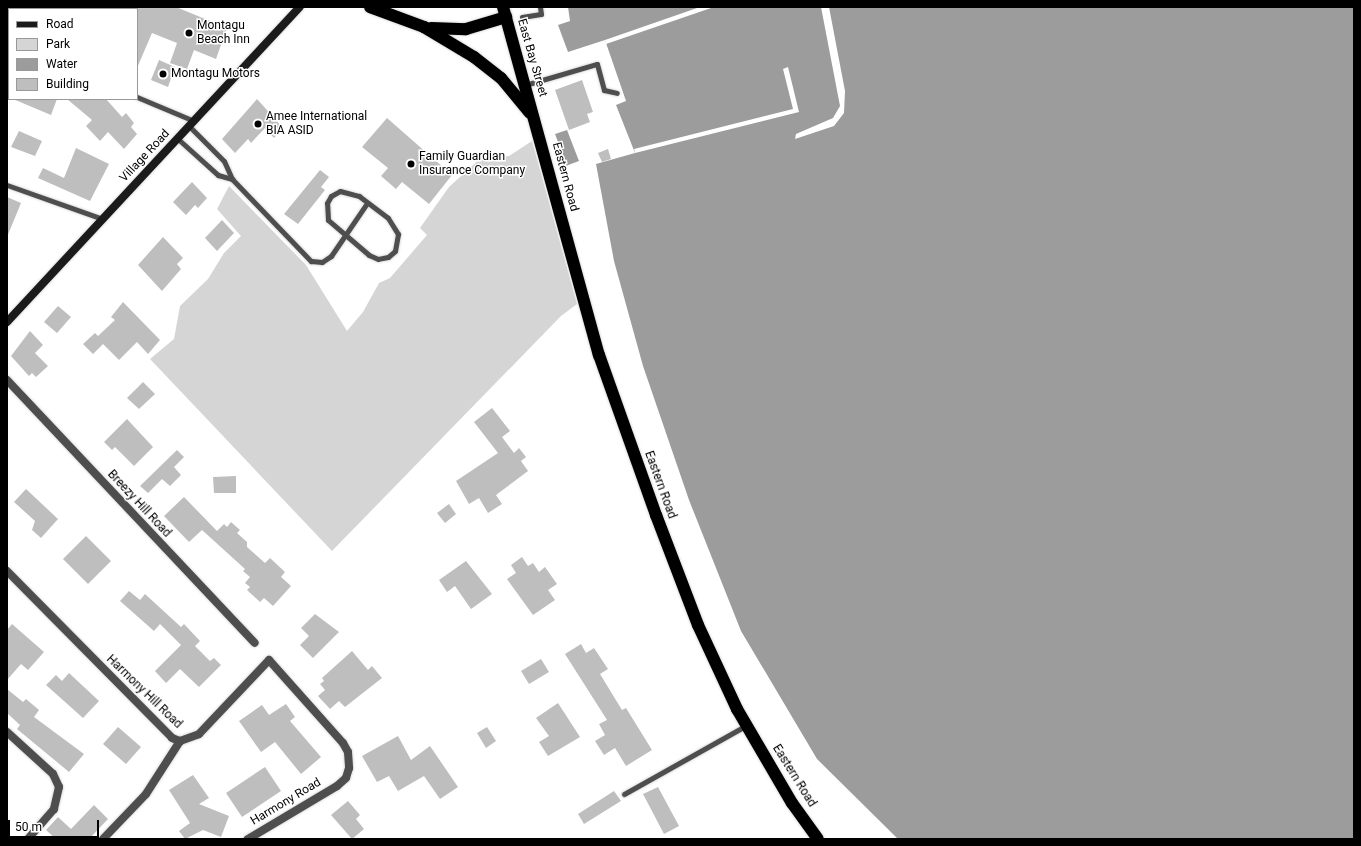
<!DOCTYPE html>
<style>
body{margin:0}
#map{position:relative;width:1361px;height:846px;overflow:hidden;background:#fff;font-family:Roboto,sans-serif}
div>[style]{position:absolute}
.green>*{inset:0;background:#d5d5d5}
.water>*{inset:0;background:#9c9c9c}
.pier>*{inset:0;background:#fff}
.building>*{inset:0;background:#bebebe}
.roads{filter:drop-shadow(0 0 1px #dbdbdb) drop-shadow(0 0 1px #dbdbdb)}
.lane>*{height:5px;margin:-2.5px;padding:0 2.5px;transform-origin:2.5px;border-radius:2.5px;background:#4e4e4e}
.street>*{height:8px;margin:-4px;padding:0 4px;transform-origin:4px;border-radius:4px;background:#4e4e4e}
.secondary>*{height:8px;margin:-4px;padding:0 4px;transform-origin:4px;border-radius:4px;background:#1b1b1b}
.highway>*{height:12px;margin:-6px;padding:0 6px;transform-origin:6px;border-radius:6px;background:#000}
.dots>*{width:11px;height:11px;translate:-50% -50%;box-sizing:border-box;border:2px solid #fff;border-radius:50%}
span{translate:-50% -50%;white-space:nowrap;text-align:center;line-height:1.15;-webkit-text-stroke:3px #fff;paint-order:stroke}
.poi-label{font-size:12px;color:#000}
.left{translate:0 -50%;text-align:left}
.street-label{font-size:12px;color:#000}
.frame{position:absolute;inset:0;border:8px solid #000;pointer-events:none}
.legend{position:absolute;left:8px;top:8px;width:130px;height:92px;box-sizing:border-box;background:#fff;border:1px solid #999;margin:0;padding:5px 7px;list-style:none;font-size:12px;color:#000}
.legend li{display:flex;align-items:center;gap:8px;height:20px}
.legend b{width:20px;border:1px solid #999}
.scale{position:absolute;left:8px;top:820px;width:91px;height:18px;box-sizing:border-box;border:2px solid #000;border-top:0;padding-left:5px;font-size:12px;line-height:14px;white-space:nowrap;color:#000;-webkit-text-stroke:3px #fff;paint-order:stroke}
</style>
<div id="map">
<div class="green">
<div style="clip-path:polygon(532px 141px,577px 304px,561px 316px,332px 551px,150px 359px,174px 339px,180px 306px,208px 279px,224px 253px,241px 236px,217px 209px,229px 186px,306px 265px,347px 331px,363px 312px,379px 283px,390px 278px,427px 235px,420px 228px,449px 187px,482px 157px,509px 156px)"></div>
</div>
<div class="water">
<div style="clip-path:polygon(568px 7px,1354px 7px,1354px 839px,898px 839px,817px 759px,741px 631px,689px 500px,643px 366px,614px 261px,596px 164px,635px 153px,616px 105px,626px 101px,605px 40px,568px 52px,558px 25px,570px 21px)"></div>
<div style="clip-path:polygon(567px 130px,579px 161px,563px 167px,559px 157px,563px 155px,555px 134px)"></div>
</div>
<div class="pier">
<div style="clip-path:polygon(700px 7px,714px 7px,606px 44px,605px 40px)"></div>
<div style="clip-path:polygon(821px 7px,829px 7px,845px 91px,844px 113px,834px 126px,795px 139px,796px 134px,833px 118px,840px 106px)"></div>
<div style="clip-path:polygon(788px 67px,799px 112px,635px 153px,634px 149px,793px 109px,783px 69px)"></div>
</div>
<div class="building">
<div style="clip-path:polygon(137px 7px,176px 7px,227px 28px,216px 59px,194px 50px,187px 69px,170px 63px,177px 43px,152px 33px,137px 68px)"></div>
<div style="clip-path:polygon(159px 60px,175px 67px,168px 87px,151px 80px)"></div>
<div style="clip-path:polygon(582px 80px,593px 112px,587px 114px,590px 122px,569px 130px,555px 90px)"></div>
<div style="clip-path:polygon(13px 99px,57px 99px,51px 115px)"></div>
<div style="clip-path:polygon(67px 99px,106px 99px,122px 117px,126px 113px,134px 123px,131px 127px,137px 134px,124px 149px,108px 132px,100px 141px,86px 126px,92px 120px)"></div>
<div style="clip-path:polygon(257px 99px,283px 128px,274px 138px,265px 128px,251px 143px,248px 139px,235px 153px,222px 139px)"></div>
<div style="clip-path:polygon(387px 118px,452px 175px,429px 204px,402px 182px,396px 189px,381px 176px,388px 168px,362px 147px)"></div>
<div style="clip-path:polygon(19px 131px,42px 141px,35px 156px,11px 147px)"></div>
<div style="clip-path:polygon(76px 148px,109px 164px,90px 201px,38px 178px,43px 168px,64px 178px)"></div>
<div style="clip-path:polygon(608px 149px,611px 159px,602px 162px,598px 153px)"></div>
<div style="clip-path:polygon(320px 170px,329px 177px,321px 187px,325px 190px,298px 224px,284px 214px)"></div>
<div style="clip-path:polygon(192px 182px,207px 198px,198px 208px,195px 205px,186px 215px,173px 202px)"></div>
<div style="clip-path:polygon(7px 197px,21px 203px,7px 237px)"></div>
<div style="clip-path:polygon(222px 220px,234px 233px,217px 251px,205px 238px)"></div>
<div style="clip-path:polygon(163px 237px,183px 258px,177px 264px,181px 269px,162px 291px,138px 265px)"></div>
<div style="clip-path:polygon(123px 302px,160px 340px,148px 354px,137px 342px,119px 360px,103px 344px,93px 354px,83px 344px,95px 333px,98px 336px,115px 320px,111px 317px)"></div>
<div style="clip-path:polygon(58px 306px,71px 317px,57px 333px,44px 322px)"></div>
<div style="clip-path:polygon(30px 331px,43px 345px,35px 353px,48px 366px,36px 377px,32px 373px,29px 376px,11px 356px)"></div>
<div style="clip-path:polygon(143px 382px,155px 394px,139px 409px,127px 398px)"></div>
<div style="clip-path:polygon(492px 408px,510px 431px,502px 437px,514px 453px,519px 448px,526px 457px,521px 461px,528px 471px,496px 495px,502px 504px,488px 513px,479px 498px,469px 504px,456px 481px,498px 453px,474px 422px)"></div>
<div style="clip-path:polygon(127px 419px,153px 447px,134px 466px,115px 447px,112px 450px,104px 442px)"></div>
<div style="clip-path:polygon(177px 450px,184px 457px,174px 467px,181px 475px,170px 486px,162px 479px,148px 493px,140px 486px)"></div>
<div style="clip-path:polygon(236px 476px,236px 493px,214px 493px,213px 477px)"></div>
<div style="clip-path:polygon(26px 489px,58px 519px,41px 538px,32px 530px,35px 521px,14px 502px)"></div>
<div style="clip-path:polygon(184px 497px,217px 531px,224px 524px,227px 527px,231px 522px,240px 530px,237px 533px,247px 542px,247px 547px,265px 563px,270px 558px,285px 572px,281px 577px,291px 586px,273px 606px,264px 598px,260px 602px,247px 590px,250px 587px,245px 583px,250px 577px,243px 571px,245px 569px,202px 530px,189px 542px,164px 516px)"></div>
<div style="clip-path:polygon(449px 504px,456px 514px,445px 523px,437px 513px)"></div>
<div style="clip-path:polygon(86px 536px,111px 561px,88px 584px,63px 559px)"></div>
<div style="clip-path:polygon(522px 557px,528px 566px,533px 563px,539px 572px,545px 567px,557px 584px,548px 590px,555px 600px,533px 615px,507px 579px,516px 573px,511px 565px)"></div>
<div style="clip-path:polygon(466px 561px,492px 594px,471px 609px,455px 586px,447px 592px,439px 580px)"></div>
<div style="clip-path:polygon(129px 591px,140px 600px,145px 594px,181px 627px,184px 624px,200px 641px,195px 646px,210px 661px,214px 658px,221px 665px,199px 687px,180px 669px,166px 683px,155px 671px,181px 645px,160px 624px,154px 631px,120px 601px)"></div>
<div style="clip-path:polygon(315px 614px,339px 632px,313px 658px,300px 645px,309px 636px,301px 628px)"></div>
<div style="clip-path:polygon(12px 624px,44px 652px,28px 670px,21px 664px,7px 680px,7px 630px)"></div>
<div style="clip-path:polygon(581px 644px,586px 653px,594px 648px,608px 669px,600px 674px,622px 710px,626px 708px,652px 750px,626px 766px,615px 748px,604px 755px,595px 741px,605px 735px,599px 724px,607px 720px,565px 654px)"></div>
<div style="clip-path:polygon(352px 651px,368px 670px,372px 666px,382px 678px,345px 707px,339px 701px,330px 709px,318px 696px,325px 690px,320px 684px,324px 681px,322px 678px)"></div>
<div style="clip-path:polygon(541px 659px,549px 672px,529px 684px,521px 671px)"></div>
<div style="clip-path:polygon(69px 673px,99px 701px,83px 718px,46px 685px,56px 675px,62px 681px)"></div>
<div style="clip-path:polygon(7px 689px,23px 702px,26px 699px,39px 710px,34px 717px,84px 754px,69px 772px,17px 729px,20px 725px,7px 713px)"></div>
<div style="clip-path:polygon(558px 703px,580px 737px,548px 756px,539px 742px,549px 736px,536px 718px)"></div>
<div style="clip-path:polygon(286px 704px,295px 717px,290px 721px,321px 757px,301px 774px,275px 742px,261px 752px,239px 721px,262px 705px,269px 715px)"></div>
<div style="clip-path:polygon(118px 727px,141px 747px,126px 764px,103px 744px)"></div>
<div style="clip-path:polygon(487px 727px,496px 741px,486px 748px,477px 733px)"></div>
<div style="clip-path:polygon(398px 736px,411px 760px,430px 746px,458px 787px,440px 799px,424px 776px,398px 791px,389px 776px,377px 782px,362px 756px)"></div>
<div style="clip-path:polygon(265px 767px,281px 791px,242px 817px,226px 793px)"></div>
<div style="clip-path:polygon(193px 775px,209px 798px,199px 804px,229px 816px,221px 837px,203px 830px,185px 839px,179px 831px,190px 823px,169px 790px)"></div>
<div style="clip-path:polygon(658px 787px,679px 826px,664px 834px,643px 794px)"></div>
<div style="clip-path:polygon(614px 791px,621px 801px,584px 824px,578px 814px)"></div>
<div style="clip-path:polygon(348px 801px,360px 815px,356px 819px,364px 829px,352px 839px,331px 815px)"></div>
<div style="clip-path:polygon(94px 805px,108px 819px,89px 839px,56px 839px,46px 830px,58px 817px,71px 829px)"></div>
</div>
<div class="roads">
<div class="lane">
<div style="left:522px;top:17px;width:19px;rotate:-9deg"></div>
<div style="left:541px;top:14px;width:7px;rotate:-98deg"></div>
<div style="left:7px;top:63px;width:2px;rotate:27deg"></div>
<div style="left:525px;top:85px;width:75px;rotate:-16.3deg"></div>
<div style="left:597px;top:64px;width:27px;rotate:75deg"></div>
<div style="left:604px;top:90px;width:13px;rotate:13deg"></div>
<div style="left:137px;top:97px;width:62px;rotate:22.8deg"></div>
<div style="left:189px;top:126px;width:49px;rotate:45deg"></div>
<div style="left:224px;top:161px;width:20px;rotate:66deg"></div>
<div style="left:178px;top:139px;width:54px;rotate:42deg"></div>
<div style="left:218px;top:175px;width:15px;rotate:16deg"></div>
<div style="left:232px;top:179px;width:114px;rotate:46.1deg"></div>
<div style="left:311px;top:261px;width:11px;rotate:5deg"></div>
<div style="left:322px;top:262px;width:11px;rotate:-34deg"></div>
<div style="left:331px;top:256px;width:64px;rotate:-55.8deg"></div>
<div style="left:7px;top:185px;width:102px;rotate:19.5deg"></div>
<div style="left:340px;top:191px;width:20px;rotate:15deg"></div>
<div style="left:359px;top:196px;width:36px;rotate:37deg"></div>
<div style="left:388px;top:218px;width:19px;rotate:58deg"></div>
<div style="left:398px;top:234px;width:17px;rotate:100deg"></div>
<div style="left:395px;top:251px;width:9px;rotate:139deg"></div>
<div style="left:388px;top:257px;width:10px;rotate:169deg"></div>
<div style="left:378px;top:259px;width:10px;rotate:-156deg"></div>
<div style="left:369px;top:255px;width:54px;rotate:-139.5deg"></div>
<div style="left:328px;top:220px;width:17px;rotate:-93deg"></div>
<div style="left:327px;top:203px;width:8px;rotate:-60deg"></div>
<div style="left:331px;top:196px;width:10px;rotate:-29deg"></div>
<div style="left:624px;top:794px;width:141px;rotate:-29.3deg"></div>
</div>
<div class="street">
<div style="left:7px;top:380px;width:361px;rotate:46.7deg"></div>
<div style="left:7px;top:571px;width:235px;rotate:45.3deg"></div>
<div style="left:172px;top:738px;width:9px;rotate:21deg"></div>
<div style="left:180px;top:741px;width:20px;rotate:-20deg"></div>
<div style="left:199px;top:734px;width:102px;rotate:-46.6deg"></div>
<div style="left:269px;top:660px;width:111px;rotate:48.3deg"></div>
<div style="left:343px;top:743px;width:10px;rotate:61deg"></div>
<div style="left:348px;top:752px;width:16px;rotate:86deg"></div>
<div style="left:349px;top:768px;width:10px;rotate:107deg"></div>
<div style="left:346px;top:778px;width:12px;rotate:138deg"></div>
<div style="left:337px;top:786px;width:104px;rotate:149.2deg"></div>
<div style="left:7px;top:732px;width:62px;rotate:42.4deg"></div>
<div style="left:53px;top:774px;width:14px;rotate:65deg"></div>
<div style="left:59px;top:787px;width:23px;rotate:103deg"></div>
<div style="left:54px;top:809px;width:40px;rotate:131deg"></div>
<div style="left:103px;top:839px;width:62px;rotate:-46.3deg"></div>
<div style="left:146px;top:794px;width:63px;rotate:-57.3deg"></div>
</div>
<div class="secondary">
<div style="left:7px;top:322px;width:430px;rotate:-47.1deg"></div>
</div>
<div class="highway">
<div style="left:370px;top:7px;width:58px;rotate:20.3deg"></div>
<div style="left:424px;top:27px;width:58px;rotate:31deg"></div>
<div style="left:474px;top:57px;width:34px;rotate:38deg"></div>
<div style="left:501px;top:78px;width:45px;rotate:50.4deg"></div>
<div style="left:503px;top:7px;width:361px;rotate:74.6deg"></div>
<div style="left:599px;top:355px;width:170px;rotate:70.4deg"></div>
<div style="left:656px;top:515px;width:118px;rotate:69.1deg"></div>
<div style="left:698px;top:625px;width:93px;rotate:65.1deg"></div>
<div style="left:737px;top:709px;width:109px;rotate:59.7deg"></div>
<div style="left:792px;top:803px;width:44px;rotate:54.2deg"></div>
<div style="left:431px;top:28px;width:35px;rotate:2deg"></div>
<div style="left:466px;top:29px;width:42px;rotate:-16.7deg"></div>
</div>
</div>
<div class="dots">
<div style="left:189px;top:33px;background:#000"></div>
<div style="left:163px;top:74px;background:#000"></div>
<div style="left:258px;top:124px;background:#000"></div>
<div style="left:411px;top:164px;background:#000"></div>
</div>
<div class="poi-label">
<span class="left" style="left:197px;top:33px">Montagu<br>Beach Inn</span>
<span class="left" style="left:171px;top:74px">Montagu Motors</span>
<span class="left" style="left:266px;top:124px">Amee International<br>BIA ASID</span>
<span class="left" style="left:419px;top:164px">Family Guardian<br>Insurance Company</span>
</div>
<div class="street-label">
<span style="left:532px;top:58px;rotate:74deg">East Bay Street</span>
<span style="left:145px;top:156px;rotate:-47deg">Village Road</span>
<span style="left:565px;top:177px;rotate:75deg">Eastern Road</span>
<span style="left:660px;top:485px;rotate:70deg">Eastern Road</span>
<span style="left:139px;top:504px;rotate:47deg">Breezy Hill Road</span>
<span style="left:144px;top:692px;rotate:44deg">Harmony Hill Road</span>
<span style="left:794px;top:776px;rotate:58deg">Eastern Road</span>
<span style="left:286px;top:802px;rotate:-31deg">Harmony Road</span>
</div>
<div class="frame"></div>
<ul class="legend">
<li><b style="height:5px;background:#1b1b1b"></b>Road</li>
<li><b style="height:11px;background:#d5d5d5"></b>Park</li>
<li><b style="height:11px;background:#9c9c9c"></b>Water</li>
<li><b style="height:11px;background:#bebebe"></b>Building</li>
</ul>
<div class="scale">50 m</div>
</div>
